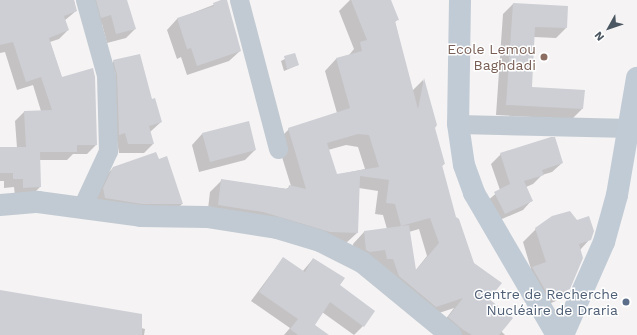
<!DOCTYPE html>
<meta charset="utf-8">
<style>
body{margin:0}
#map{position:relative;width:637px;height:335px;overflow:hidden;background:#f5f3f3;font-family:"Work Sans",sans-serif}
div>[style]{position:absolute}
.shadow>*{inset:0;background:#0003}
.building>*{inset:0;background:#cdcfd5}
.minor>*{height:19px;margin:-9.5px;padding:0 9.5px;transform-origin:9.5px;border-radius:9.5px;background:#c1cad2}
.tertiary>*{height:22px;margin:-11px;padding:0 11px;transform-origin:11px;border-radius:11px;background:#c1cad2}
.secondary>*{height:22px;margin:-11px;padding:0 11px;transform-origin:11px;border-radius:11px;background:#c1cbd6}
.dots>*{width:11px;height:11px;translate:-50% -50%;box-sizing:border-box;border:2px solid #fff;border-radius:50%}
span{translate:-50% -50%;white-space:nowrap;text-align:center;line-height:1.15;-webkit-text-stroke:3px #fff;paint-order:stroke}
.education-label{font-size:14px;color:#785e54}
.right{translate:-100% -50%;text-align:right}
.service-label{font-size:14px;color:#4e5e75}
.north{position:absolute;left:589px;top:8px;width:40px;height:40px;-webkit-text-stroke:3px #fff;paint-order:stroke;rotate:230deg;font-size:11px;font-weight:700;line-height:16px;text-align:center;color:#4a5661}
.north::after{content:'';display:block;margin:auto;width:14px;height:18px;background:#4a5661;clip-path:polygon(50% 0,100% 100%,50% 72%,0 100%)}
</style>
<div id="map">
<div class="shadow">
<div style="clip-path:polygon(0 0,74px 0,76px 11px,64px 21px,68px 30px,59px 39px,50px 42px,62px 78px,96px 145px,87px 154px,73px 154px,67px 160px,39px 160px,40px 187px,31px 196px,15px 196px,14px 187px,4px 188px,4px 181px,0 181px,0 148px,17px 148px,15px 121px,24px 112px,41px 111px,33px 85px,17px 90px,5px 52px,0 53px)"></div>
<div style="clip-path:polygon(80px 0,126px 0,135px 29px,126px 38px,107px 43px,102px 24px,93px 26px)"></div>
<div style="clip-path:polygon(226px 0,240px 51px,229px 61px,187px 75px,181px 57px,177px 59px,167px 30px,177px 19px)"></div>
<div style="clip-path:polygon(evenodd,350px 0,390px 0,398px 19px,395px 22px,412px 91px,423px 80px,436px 124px,434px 128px,444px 164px,441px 167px,455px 217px,501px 331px,505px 335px,446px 335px,438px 329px,454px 308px,424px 318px,355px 262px,353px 244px,364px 232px,387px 229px,383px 215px,375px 214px,378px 191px,359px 188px,357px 233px,345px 244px,207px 217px,210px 192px,222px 180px,286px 189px,291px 186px,277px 141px,289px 129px,337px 113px,325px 71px,336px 59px,349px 55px,354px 49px,339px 11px,350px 0,346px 145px,358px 147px,365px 169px,336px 175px,328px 150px,346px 145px,350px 0,419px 229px,427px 256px,415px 271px,409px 232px,419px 229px)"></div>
<div style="clip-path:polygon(513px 4px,566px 28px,556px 38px,534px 37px,531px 88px,584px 91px,582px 109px,572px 119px,496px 115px,503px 14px)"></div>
<div style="clip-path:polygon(295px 54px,298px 65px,284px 71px,281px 61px)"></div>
<div style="clip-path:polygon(114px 61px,151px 100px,161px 122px,150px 132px,153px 144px,144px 153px,119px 153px,105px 71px)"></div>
<div style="clip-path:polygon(202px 134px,255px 150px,245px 160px,199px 172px,192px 145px)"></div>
<div style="clip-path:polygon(501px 154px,562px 163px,552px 172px,542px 175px,533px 184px,526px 187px,532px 200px,523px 210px,495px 222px,486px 202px,500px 190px,491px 164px)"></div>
<div style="clip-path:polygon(113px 168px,182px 204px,172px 214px,93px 199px,103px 179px)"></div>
<div style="clip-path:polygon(536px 229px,590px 239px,580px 250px,569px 288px,556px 301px,536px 309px,520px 281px,531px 269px,523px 242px)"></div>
<div style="clip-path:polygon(283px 258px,302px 272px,313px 259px,339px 286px,363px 326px,354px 335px,322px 312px,314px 325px,327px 335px,284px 335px,290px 328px,251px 301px)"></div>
<div style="clip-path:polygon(0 291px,145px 329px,144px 335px,0 335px)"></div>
</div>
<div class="building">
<div style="clip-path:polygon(0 0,74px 0,77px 11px,64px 16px,69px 30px,49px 38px,62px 77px,93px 68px,95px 77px,97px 145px,77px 145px,77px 152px,40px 152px,41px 187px,23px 188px,23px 179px,13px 179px,13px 173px,0 173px,0 147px,26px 147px,24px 111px,52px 110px,41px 77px,26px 82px,13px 42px,0 45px)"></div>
<div style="clip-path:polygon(96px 0,127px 0,136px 29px,116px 34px,111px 15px,101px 18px)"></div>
<div style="clip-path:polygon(221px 0,227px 0,241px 51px,197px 66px,191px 48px,187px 49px,177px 18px,214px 6px,213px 3px)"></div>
<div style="clip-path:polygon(evenodd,351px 0,391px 0,399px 20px,395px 21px,418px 109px,424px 78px,437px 125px,435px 128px,445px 164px,442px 165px,456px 217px,459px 219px,474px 263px,502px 283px,489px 299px,513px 318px,499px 335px,472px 335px,462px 329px,448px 317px,463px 298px,436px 307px,399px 276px,393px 259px,387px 259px,385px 250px,370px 252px,366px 250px,364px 231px,409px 225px,416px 270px,439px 243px,430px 218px,401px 226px,395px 204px,386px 203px,389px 180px,360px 176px,358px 233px,330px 232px,263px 212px,218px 205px,221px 179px,288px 189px,289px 185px,306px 189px,288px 128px,350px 108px,336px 58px,362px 51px,360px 42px,367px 40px,351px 0,358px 134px,369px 135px,379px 167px,337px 174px,327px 143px,358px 134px)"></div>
<div style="clip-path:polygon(513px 3px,568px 6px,567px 28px,535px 27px,532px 87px,585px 90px,583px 109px,506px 105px)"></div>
<div style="clip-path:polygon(295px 53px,299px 65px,287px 69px,284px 56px)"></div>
<div style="clip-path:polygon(140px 54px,152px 99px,155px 98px,162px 122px,149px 126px,154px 144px,128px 144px,125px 133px,119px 135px,117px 75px,113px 60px)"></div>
<div style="clip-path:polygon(249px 121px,256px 150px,210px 162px,202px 133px)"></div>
<div style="clip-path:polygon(551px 137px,555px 137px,563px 163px,542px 170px,544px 175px,524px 181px,533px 201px,505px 214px,494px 192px,510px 184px,500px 153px)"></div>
<div style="clip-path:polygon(156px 152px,159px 159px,167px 156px,183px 204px,142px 204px,105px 198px,103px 188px,113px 167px)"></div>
<div style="clip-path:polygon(570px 211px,577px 220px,589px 216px,594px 231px,591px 240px,579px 244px,583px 258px,570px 289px,549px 297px,532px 267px,546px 262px,535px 228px,552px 216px)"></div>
<div style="clip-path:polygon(283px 257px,305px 272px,313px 258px,345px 278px,340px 285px,375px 311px,364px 327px,330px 302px,315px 325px,329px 335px,298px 335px,290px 329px,298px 319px,259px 292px)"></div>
<div style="clip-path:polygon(0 290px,142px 314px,142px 335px,0 335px)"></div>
</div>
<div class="minor">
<div style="left:239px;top:0;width:154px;rotate:75.3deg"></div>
<div style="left:458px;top:124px;width:172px;rotate:1.3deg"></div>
<div style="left:82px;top:207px;width:62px;rotate:-65.1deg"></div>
<div style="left:108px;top:151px;width:76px;rotate:-91.5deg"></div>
<div style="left:106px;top:75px;width:78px;rotate:-105.6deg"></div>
</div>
<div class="tertiary">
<div style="left:0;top:205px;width:38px;rotate:-5deg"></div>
<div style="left:38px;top:202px;width:104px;rotate:7.7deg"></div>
<div style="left:141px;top:216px;width:66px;rotate:0.9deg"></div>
<div style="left:207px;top:217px;width:71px;rotate:8.9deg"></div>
<div style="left:277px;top:228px;width:45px;rotate:16.8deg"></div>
<div style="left:320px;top:241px;width:47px;rotate:26.6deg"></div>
<div style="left:362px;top:262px;width:115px;rotate:39.4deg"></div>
</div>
<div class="secondary">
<div style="left:460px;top:0;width:124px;rotate:90.9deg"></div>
<div style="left:458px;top:124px;width:41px;rotate:81.7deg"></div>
<div style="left:464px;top:165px;width:30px;rotate:70deg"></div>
<div style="left:474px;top:193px;width:164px;rotate:59.7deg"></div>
<div style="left:563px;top:335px;width:102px;rotate:-66.2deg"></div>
<div style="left:604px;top:242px;width:49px;rotate:-74.5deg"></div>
<div style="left:617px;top:195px;width:119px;rotate:-80.3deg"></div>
</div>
<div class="dots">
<div style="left:544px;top:57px;background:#8d6e63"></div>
<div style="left:626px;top:302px;background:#5c6f8a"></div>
</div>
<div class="education-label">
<span class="right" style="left:536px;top:57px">Ecole Lemou<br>Baghdadi</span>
</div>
<div class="service-label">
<span class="right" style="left:618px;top:302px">Centre de Recherche<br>Nucléaire de Draria</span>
</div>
<div class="north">N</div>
</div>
